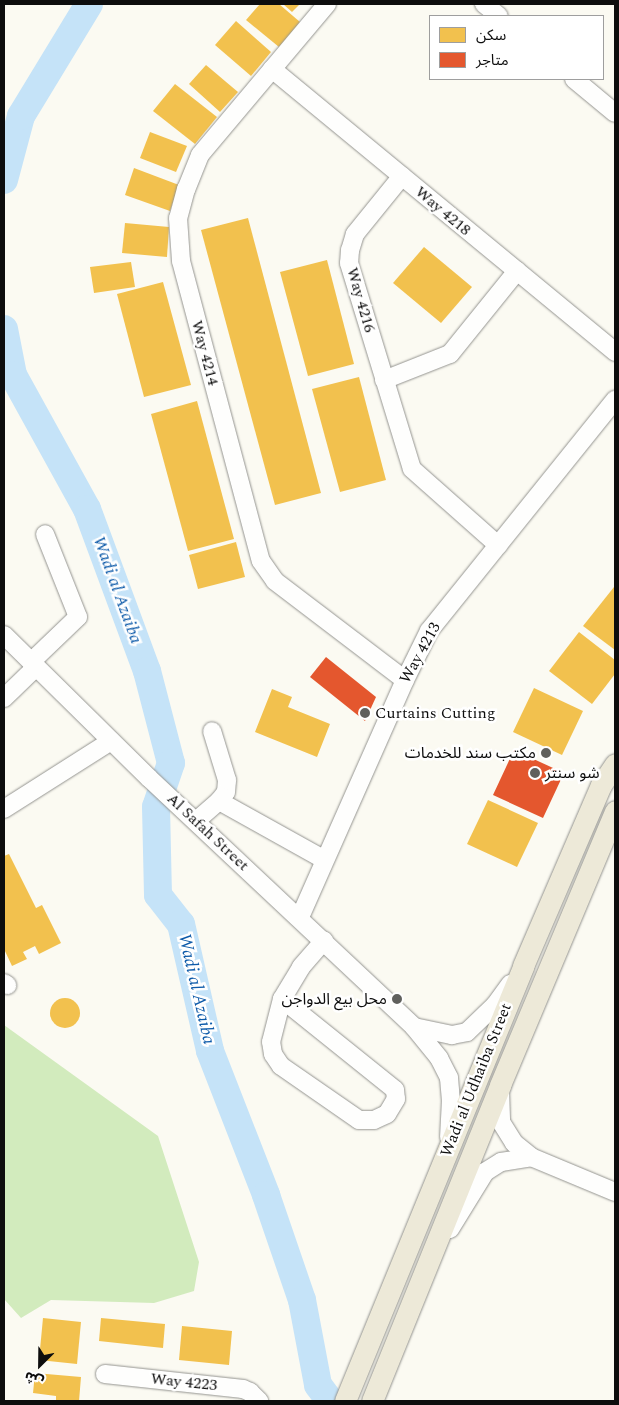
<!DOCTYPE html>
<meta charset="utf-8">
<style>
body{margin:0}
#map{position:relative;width:619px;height:1405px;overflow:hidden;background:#fbfaf2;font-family:Spectral,"Noto Sans Arabic",serif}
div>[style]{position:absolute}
.forest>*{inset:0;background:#d2ebbd}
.homes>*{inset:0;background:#f2c14e}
.round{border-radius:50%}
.shops>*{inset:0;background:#e4572e}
.river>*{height:28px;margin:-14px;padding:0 14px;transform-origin:14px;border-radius:14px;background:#c5e3f8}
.roads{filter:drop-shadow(0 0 1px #949490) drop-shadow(0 0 1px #949490)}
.minor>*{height:18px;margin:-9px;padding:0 9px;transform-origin:9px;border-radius:9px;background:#fefefd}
.major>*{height:21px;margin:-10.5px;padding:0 10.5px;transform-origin:10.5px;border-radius:10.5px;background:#ede9d8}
.dots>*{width:14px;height:14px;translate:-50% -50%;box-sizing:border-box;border:2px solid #fff;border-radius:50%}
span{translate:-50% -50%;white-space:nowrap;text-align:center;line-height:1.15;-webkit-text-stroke:5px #fff;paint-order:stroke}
.street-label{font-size:16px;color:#0d0d0d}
.poi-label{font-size:16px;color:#0d0d0d}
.left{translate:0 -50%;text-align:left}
.right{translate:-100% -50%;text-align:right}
.water-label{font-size:18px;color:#0d5aa9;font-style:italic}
.frame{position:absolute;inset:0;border:5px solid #0d0d0d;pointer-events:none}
.legend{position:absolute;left:429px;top:15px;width:175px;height:65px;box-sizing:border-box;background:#fff;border:1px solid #9e9e9e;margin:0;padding:6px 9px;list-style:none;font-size:15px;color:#0d0d0d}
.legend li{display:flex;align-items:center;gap:10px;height:25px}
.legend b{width:25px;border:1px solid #9e9e9e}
.north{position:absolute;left:15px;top:1340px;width:50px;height:50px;-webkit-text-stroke:4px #fff;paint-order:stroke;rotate:203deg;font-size:14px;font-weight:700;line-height:20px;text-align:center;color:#0d0d0d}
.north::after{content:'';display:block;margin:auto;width:18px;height:22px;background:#0d0d0d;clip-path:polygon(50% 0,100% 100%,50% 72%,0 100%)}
</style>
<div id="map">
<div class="forest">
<div style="clip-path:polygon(4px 1025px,158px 1136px,199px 1262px,194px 1291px,154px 1303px,51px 1300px,21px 1318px,4px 1299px)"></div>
</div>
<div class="homes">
<div style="clip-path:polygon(260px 4px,279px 4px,300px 22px,279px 47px,246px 20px)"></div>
<div style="clip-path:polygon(283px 4px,300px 4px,292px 12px)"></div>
<div style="clip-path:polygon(236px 21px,271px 52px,251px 76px,215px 45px)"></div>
<div style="clip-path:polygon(206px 65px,238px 92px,220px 112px,189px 84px)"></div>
<div style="clip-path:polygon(175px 84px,217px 117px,195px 144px,153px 111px)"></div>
<div style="clip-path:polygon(150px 132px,187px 146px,176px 172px,140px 158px)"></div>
<div style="clip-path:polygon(134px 168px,179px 185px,170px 211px,125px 195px)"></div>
<div style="clip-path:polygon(248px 218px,321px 493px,275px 505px,201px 230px)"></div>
<div style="clip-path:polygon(125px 223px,169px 227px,167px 257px,122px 253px)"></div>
<div style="clip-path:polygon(424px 247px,472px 287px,441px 323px,393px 283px)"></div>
<div style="clip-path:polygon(327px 260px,354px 364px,308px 376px,280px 272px)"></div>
<div style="clip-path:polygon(131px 262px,135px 287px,94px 293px,90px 267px)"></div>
<div style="clip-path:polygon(163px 282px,191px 385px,144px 397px,117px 294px)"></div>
<div style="clip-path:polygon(359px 377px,386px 480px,340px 492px,312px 389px)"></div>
<div style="clip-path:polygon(197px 401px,234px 539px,188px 551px,151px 414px)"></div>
<div style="clip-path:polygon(236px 542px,245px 577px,198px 589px,189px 555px)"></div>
<div style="clip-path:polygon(614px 587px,615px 588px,615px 650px,583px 626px)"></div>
<div style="clip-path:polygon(579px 632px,615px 660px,615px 674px,592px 704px,549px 671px)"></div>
<div style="clip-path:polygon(534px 688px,583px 711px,562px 755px,513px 732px)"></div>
<div style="clip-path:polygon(272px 689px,292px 697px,288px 707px,330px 724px,317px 757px,255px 732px)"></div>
<div style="clip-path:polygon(488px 800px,538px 823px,517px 867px,467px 844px)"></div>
<div style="clip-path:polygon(9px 854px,36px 908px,42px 905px,61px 943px,39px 954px,35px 946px,23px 952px,27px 959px,12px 966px,4px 949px,4px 856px)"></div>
<div class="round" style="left:50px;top:998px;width:30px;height:30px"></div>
<div style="clip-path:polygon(43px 1318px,81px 1322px,77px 1364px,39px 1360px)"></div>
<div style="clip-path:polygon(101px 1318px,165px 1324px,163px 1348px,99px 1341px)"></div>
<div style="clip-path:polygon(182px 1326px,232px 1331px,229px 1365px,179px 1360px)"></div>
<div style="clip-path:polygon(35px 1373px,81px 1377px,79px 1401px,56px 1401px,56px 1396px,33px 1393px)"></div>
</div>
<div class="shops">
<div style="clip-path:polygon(326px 657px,376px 697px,365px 721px,310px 677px)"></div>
<div style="clip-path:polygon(514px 750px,564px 773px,543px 818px,493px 795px)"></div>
</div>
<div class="river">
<div style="left:4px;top:180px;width:66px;rotate:-75.1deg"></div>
<div style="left:21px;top:116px;width:131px;rotate:-58.7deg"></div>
<div style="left:4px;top:329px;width:47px;rotate:78.9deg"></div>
<div style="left:13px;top:375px;width:153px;rotate:61.1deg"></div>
<div style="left:87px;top:509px;width:173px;rotate:69.7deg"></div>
<div style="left:147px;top:671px;width:95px;rotate:75.4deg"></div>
<div style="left:171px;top:763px;width:46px;rotate:108.8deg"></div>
<div style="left:156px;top:807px;width:88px;rotate:88.7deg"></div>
<div style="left:158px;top:895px;width:37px;rotate:52deg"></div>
<div style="left:181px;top:924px;width:130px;rotate:77.1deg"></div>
<div style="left:210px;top:1051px;width:155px;rotate:68.7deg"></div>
<div style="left:266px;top:1195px;width:111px;rotate:71.1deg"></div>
<div style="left:302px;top:1300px;width:86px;rotate:79.3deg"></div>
<div style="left:318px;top:1385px;width:20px;rotate:53deg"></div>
</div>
<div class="roads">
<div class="minor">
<div style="left:327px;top:4px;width:197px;rotate:130.1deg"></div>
<div style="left:200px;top:155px;width:37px;rotate:112deg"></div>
<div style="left:186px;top:189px;width:30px;rotate:105deg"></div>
<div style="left:178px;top:218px;width:43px;rotate:86deg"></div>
<div style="left:181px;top:261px;width:310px;rotate:75.1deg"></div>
<div style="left:261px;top:561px;width:24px;rotate:55deg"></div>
<div style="left:275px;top:581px;width:163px;rotate:37.3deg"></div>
<div style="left:484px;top:4px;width:19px;rotate:39deg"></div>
<div style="left:272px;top:69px;width:445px;rotate:39.5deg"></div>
<div style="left:574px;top:79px;width:53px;rotate:39.7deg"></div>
<div style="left:402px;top:176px;width:75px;rotate:129deg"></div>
<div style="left:355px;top:234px;width:17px;rotate:107deg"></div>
<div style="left:350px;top:250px;width:13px;rotate:94deg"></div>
<div style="left:349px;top:263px;width:215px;rotate:73deg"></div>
<div style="left:412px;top:469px;width:115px;rotate:41.5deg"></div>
<div style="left:384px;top:380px;width:71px;rotate:-21.5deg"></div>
<div style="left:450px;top:354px;width:107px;rotate:-51.1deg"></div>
<div style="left:4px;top:635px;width:204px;rotate:44.6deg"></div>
<div style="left:149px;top:778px;width:364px;rotate:43.2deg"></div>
<div style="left:414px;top:1027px;width:40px;rotate:51deg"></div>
<div style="left:439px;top:1058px;width:22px;rotate:63deg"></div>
<div style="left:449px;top:1078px;width:22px;rotate:85deg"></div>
<div style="left:451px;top:1100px;width:37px;rotate:93deg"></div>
<div style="left:31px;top:662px;width:65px;rotate:-43.8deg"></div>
<div style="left:78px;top:617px;width:89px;rotate:-111.7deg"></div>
<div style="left:4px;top:698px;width:45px;rotate:-44.1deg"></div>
<div style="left:219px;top:801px;width:121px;rotate:29.1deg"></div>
<div style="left:4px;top:809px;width:127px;rotate:-32.4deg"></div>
<div style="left:196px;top:821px;width:30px;rotate:-41deg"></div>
<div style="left:219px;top:801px;width:11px;rotate:-52deg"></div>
<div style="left:226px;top:792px;width:12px;rotate:-85deg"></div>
<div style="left:227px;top:780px;width:51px;rotate:-107deg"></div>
<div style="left:300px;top:917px;width:259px;rotate:-66.1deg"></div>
<div style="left:405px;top:680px;width:55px;rotate:-63.9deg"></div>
<div style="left:429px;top:631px;width:297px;rotate:-51.2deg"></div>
<div style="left:4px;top:983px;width:4px;rotate:34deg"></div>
<div style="left:282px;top:999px;width:145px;rotate:38.8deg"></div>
<div style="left:395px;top:1090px;width:9px;rotate:84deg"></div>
<div style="left:396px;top:1099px;width:17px;rotate:121deg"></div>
<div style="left:387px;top:1114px;width:14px;rotate:155deg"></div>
<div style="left:374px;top:1120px;width:15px;rotate:180deg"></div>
<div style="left:359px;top:1120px;width:95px;rotate:-145.3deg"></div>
<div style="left:281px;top:1066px;width:14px;rotate:-124deg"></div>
<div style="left:273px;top:1054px;width:12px;rotate:-99deg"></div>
<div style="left:271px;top:1042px;width:44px;rotate:-75.7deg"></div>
<div style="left:282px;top:999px;width:37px;rotate:-59deg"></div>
<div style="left:301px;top:967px;width:35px;rotate:-49deg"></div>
<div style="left:414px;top:1027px;width:39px;rotate:12deg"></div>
<div style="left:452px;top:1035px;width:15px;rotate:-11deg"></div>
<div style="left:467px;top:1032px;width:39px;rotate:-44deg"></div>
<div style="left:495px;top:1005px;width:26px;rotate:-54deg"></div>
<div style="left:500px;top:1090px;width:32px;rotate:88deg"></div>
<div style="left:501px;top:1122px;width:25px;rotate:58deg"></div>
<div style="left:514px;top:1143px;width:22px;rotate:39deg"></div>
<div style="left:531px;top:1157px;width:91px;rotate:22.6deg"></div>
<div style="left:450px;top:1229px;width:67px;rotate:-58.4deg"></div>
<div style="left:485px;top:1172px;width:19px;rotate:-32deg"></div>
<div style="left:501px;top:1162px;width:30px;rotate:-9deg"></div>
<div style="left:105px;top:1374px;width:139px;rotate:6.2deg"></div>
<div style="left:243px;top:1389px;width:8px;rotate:23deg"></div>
<div style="left:250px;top:1392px;width:13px;rotate:45deg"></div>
</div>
<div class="major">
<div style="left:345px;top:1401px;width:470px;rotate:-67.7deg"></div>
<div style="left:523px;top:966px;width:197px;rotate:-66.7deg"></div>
<div style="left:601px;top:785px;width:25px;rotate:-56deg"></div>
<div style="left:372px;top:1401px;width:341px;rotate:-67.9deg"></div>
<div style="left:500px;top:1085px;width:297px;rotate:-67.2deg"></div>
</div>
</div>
<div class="dots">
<div style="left:365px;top:713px;background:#60605d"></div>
<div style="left:546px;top:753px;background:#60605d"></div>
<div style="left:535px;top:773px;background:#60605d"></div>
<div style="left:397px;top:999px;background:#60605d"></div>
</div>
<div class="street-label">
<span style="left:443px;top:211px;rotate:40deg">Way 4218</span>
<span style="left:361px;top:300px;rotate:74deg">Way 4216</span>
<span style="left:205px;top:353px;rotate:75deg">Way 4214</span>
<span style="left:420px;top:653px;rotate:-61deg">Way 4213</span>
<span style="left:208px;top:832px;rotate:43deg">Al Safah Street</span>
<span style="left:476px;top:1080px;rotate:-68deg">Wadi al Udhaiba Street</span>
<span style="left:184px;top:1382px;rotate:6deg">Way 4223</span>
</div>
<div class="poi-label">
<span class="left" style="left:375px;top:713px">Curtains Cutting</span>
<span class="right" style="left:536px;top:753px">مكتب سند للخدمات</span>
<span class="left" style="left:545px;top:773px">شو سنتر</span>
<span class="right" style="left:387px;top:999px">محل بيع الدواجن</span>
</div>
<div class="water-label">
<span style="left:117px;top:590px;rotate:70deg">Wadi al Azaiba</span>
<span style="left:196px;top:989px;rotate:77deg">Wadi al Azaiba</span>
</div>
<div class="frame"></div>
<ul class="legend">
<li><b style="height:14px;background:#f2c14e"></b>سكن</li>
<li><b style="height:14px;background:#e4572e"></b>متاجر</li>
</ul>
<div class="north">ش</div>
</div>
